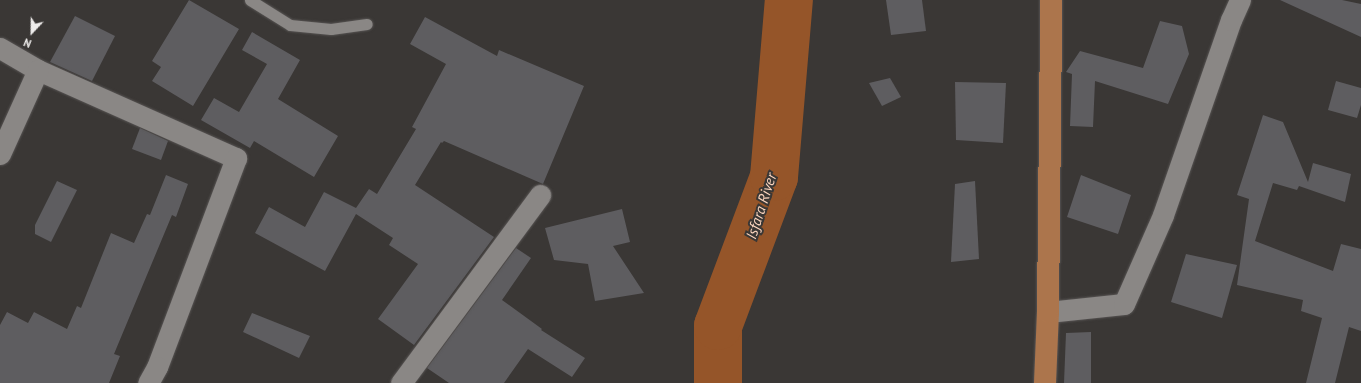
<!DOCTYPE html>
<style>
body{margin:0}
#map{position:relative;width:1361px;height:383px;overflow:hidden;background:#3a3735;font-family:"PT Sans",sans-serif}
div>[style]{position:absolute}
.river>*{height:48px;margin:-24px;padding:0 24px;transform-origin:24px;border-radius:24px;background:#955529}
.building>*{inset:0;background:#5e5d60}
.roads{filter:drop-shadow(0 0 1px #575453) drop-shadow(0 0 1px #575453)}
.lane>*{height:11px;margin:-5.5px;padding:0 5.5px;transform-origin:5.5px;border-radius:5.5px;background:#8a8785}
.street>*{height:21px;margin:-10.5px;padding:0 10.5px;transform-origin:10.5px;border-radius:10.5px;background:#8a8785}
.primary>*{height:22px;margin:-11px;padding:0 11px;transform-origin:11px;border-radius:11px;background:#ac754c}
span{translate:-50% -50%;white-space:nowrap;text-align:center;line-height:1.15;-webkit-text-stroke:4px #3a3735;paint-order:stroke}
.water-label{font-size:15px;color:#fdd6bf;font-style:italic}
.north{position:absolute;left:12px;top:12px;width:40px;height:40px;-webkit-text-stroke:3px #3a3735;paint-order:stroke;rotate:202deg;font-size:11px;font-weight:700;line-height:16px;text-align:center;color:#efedec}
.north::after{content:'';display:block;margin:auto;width:14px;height:18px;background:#efedec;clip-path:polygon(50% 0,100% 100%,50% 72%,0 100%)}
</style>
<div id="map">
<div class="river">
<div style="left:718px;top:383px;width:57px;rotate:-90deg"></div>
<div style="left:718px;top:326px;width:159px;rotate:-69.4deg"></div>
<div style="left:774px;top:177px;width:178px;rotate:-85.2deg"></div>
</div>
<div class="building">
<div style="clip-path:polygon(189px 0,239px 29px,193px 106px,152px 81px,161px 67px,152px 61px)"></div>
<div style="clip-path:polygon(886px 0,922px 0,926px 31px,891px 35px)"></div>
<div style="clip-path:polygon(1280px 0,1342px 0,1361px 4px,1361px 37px)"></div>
<div style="clip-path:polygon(75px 16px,115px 36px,92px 81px,50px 62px)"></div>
<div style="clip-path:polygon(425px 17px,497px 56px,499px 50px,584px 86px,543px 184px,444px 141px,442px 143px,441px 142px,415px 185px,494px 237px,414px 345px,378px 319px,418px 264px,389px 245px,393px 238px,356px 214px,325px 271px,255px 233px,269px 207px,305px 227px,324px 192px,356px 208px,369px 189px,377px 194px,416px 129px,412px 127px,446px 64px,410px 44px)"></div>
<div style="clip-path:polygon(1160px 21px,1182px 26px,1189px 54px,1168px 104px,1095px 81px,1093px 127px,1070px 126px,1072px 74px,1066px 72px,1080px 51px,1143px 68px)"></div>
<div style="clip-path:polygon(252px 32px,300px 60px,278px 99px,338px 136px,314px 177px,254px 141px,250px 148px,201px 120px,214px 98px,239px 112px,267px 64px,242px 50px)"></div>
<div style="clip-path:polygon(890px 78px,901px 97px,882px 106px,869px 83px)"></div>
<div style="clip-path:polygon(1336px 81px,1361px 88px,1361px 105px,1357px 118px,1328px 110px)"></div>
<div style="clip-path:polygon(955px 82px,1006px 83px,1003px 143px,956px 140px)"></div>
<div style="clip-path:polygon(1263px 115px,1283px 122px,1308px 182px,1313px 163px,1351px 174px,1345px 202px,1299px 186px,1297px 190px,1273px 183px,1255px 241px,1333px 271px,1341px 244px,1361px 249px,1361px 331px,1349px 327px,1335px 383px,1306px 383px,1322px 318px,1301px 311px,1303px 300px,1237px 285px,1249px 199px,1237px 195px)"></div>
<div style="clip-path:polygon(140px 128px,168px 141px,161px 160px,132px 149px)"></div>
<div style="clip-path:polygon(166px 175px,188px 184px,176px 217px,172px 215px,114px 354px,120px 356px,109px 383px,0 383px,0 325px,7px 312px,28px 323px,34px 312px,67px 329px,77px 306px,81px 308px,111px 233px,134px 243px,147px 214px,150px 215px)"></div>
<div style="clip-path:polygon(1081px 175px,1131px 195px,1118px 234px,1067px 217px)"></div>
<div style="clip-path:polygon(57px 181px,77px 190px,51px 242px,35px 234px,35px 225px)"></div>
<div style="clip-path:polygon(975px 181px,979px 259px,951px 262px,955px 184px)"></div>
<div style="clip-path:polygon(622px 209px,630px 242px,613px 246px,644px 293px,595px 301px,588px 264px,554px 260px,545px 228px)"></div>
<div style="clip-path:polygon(516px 248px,531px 258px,502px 300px,542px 329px,541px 330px,585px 358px,572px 377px,528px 349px,504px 383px,449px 383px,427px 368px)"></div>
<div style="clip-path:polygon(1186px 254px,1237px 265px,1222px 318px,1171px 302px)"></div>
<div style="clip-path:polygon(252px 313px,310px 336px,299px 358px,243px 332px)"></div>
<div style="clip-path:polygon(1091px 332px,1091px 383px,1064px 383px,1066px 333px)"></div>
</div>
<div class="roads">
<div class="lane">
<div style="left:250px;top:0;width:47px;rotate:32deg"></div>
<div style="left:290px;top:25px;width:41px;rotate:5.6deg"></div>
<div style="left:331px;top:29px;width:36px;rotate:-8deg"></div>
</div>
<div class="street">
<div style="left:0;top:48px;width:44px;rotate:30.1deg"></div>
<div style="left:38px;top:70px;width:217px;rotate:24deg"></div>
<div style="left:236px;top:158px;width:223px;rotate:110.7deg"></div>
<div style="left:157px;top:367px;width:18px;rotate:119deg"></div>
<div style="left:0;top:154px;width:92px;rotate:-65.7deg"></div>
<div style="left:1048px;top:312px;width:76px;rotate:-6deg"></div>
<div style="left:1124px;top:304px;width:97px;rotate:-66.3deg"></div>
<div style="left:1163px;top:215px;width:207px;rotate:-70.8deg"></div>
<div style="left:1231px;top:20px;width:22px;rotate:-66deg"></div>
<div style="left:401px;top:383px;width:234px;rotate:-53.5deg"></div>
</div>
<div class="primary">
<div style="left:1045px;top:383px;width:71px;rotate:-87.6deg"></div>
<div style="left:1048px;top:312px;width:312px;rotate:-89.4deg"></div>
</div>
</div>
<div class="water-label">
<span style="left:761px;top:206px;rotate:-72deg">Isfara River</span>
</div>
<div class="north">N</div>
</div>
